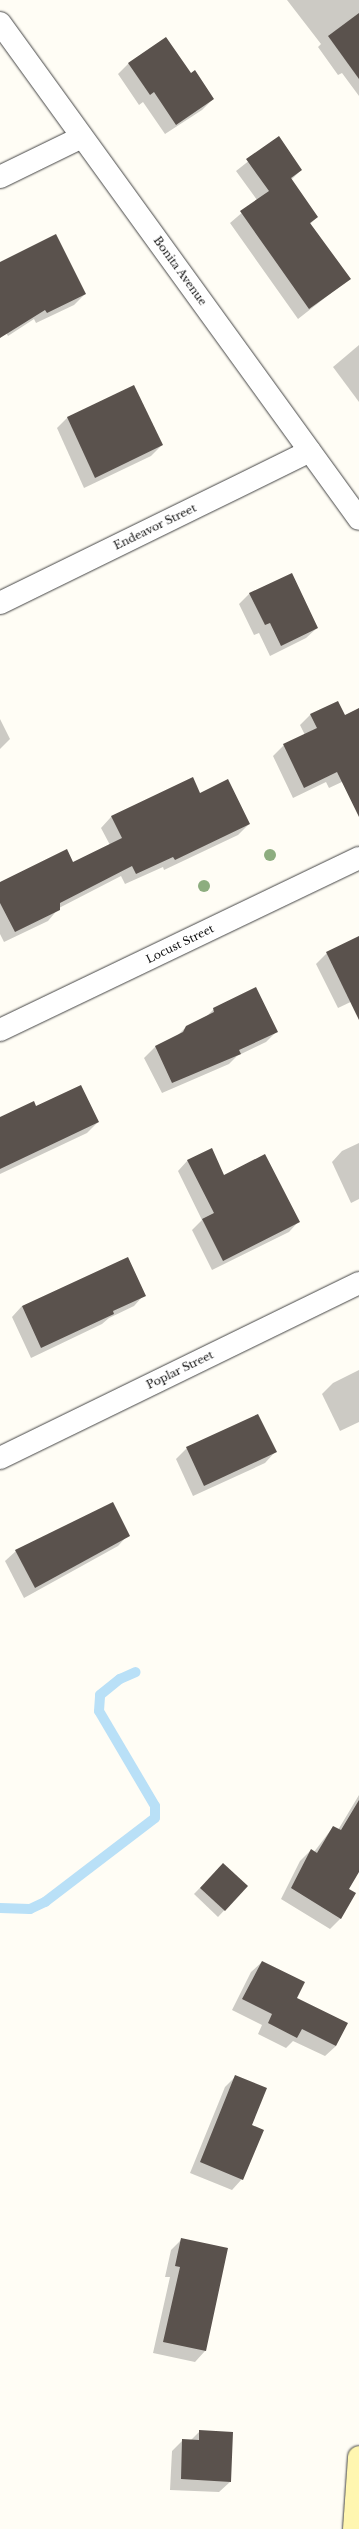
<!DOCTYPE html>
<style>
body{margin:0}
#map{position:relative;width:359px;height:2529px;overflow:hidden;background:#fffdf5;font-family:"Libre Baskerville",serif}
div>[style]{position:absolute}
.shadow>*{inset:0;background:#0003}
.stream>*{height:10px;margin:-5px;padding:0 5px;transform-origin:5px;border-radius:5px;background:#b9e0f7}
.building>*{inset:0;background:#5a524d}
.roads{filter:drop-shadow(0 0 1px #444) drop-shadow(0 0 1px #444)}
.street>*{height:22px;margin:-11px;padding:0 11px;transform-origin:11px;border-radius:11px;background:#fff}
.secondary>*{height:22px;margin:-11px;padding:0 11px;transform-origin:11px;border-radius:11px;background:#fff6b0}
.trees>*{width:12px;height:12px;margin:-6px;border-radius:50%;background:#8dad7f}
span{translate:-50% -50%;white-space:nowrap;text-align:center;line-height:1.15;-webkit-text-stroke:4px #fff;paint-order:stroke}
.street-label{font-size:11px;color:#111}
</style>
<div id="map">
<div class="shadow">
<div style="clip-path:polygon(287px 0,359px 0,359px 96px,342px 73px,338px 75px,318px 47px,321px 44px)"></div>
<div style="clip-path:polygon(166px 38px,190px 74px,213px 99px,202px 110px,165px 134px,143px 102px,139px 105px,118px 74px,128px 64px)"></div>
<div style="clip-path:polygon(278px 138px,301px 170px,291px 180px,317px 217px,310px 224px,349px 279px,298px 319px,230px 223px,257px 200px,236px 171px)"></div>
<div style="clip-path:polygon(0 263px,85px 294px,74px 305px,36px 323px,34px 319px,8px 336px,0 321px)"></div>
<div style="clip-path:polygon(359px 345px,359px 402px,333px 367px)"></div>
<div style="clip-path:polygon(134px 386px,162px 445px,151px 456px,84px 488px,57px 428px,67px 418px)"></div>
<div style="clip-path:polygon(250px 593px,317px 628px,306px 638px,270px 656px,259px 633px,254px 635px,239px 604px)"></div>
<div style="clip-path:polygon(359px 709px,359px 774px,329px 788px,326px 782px,293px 798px,273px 756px,284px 745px,305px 735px,300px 725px,310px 715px,345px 716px)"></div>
<div style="clip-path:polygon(0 719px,10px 739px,0 749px)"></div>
<div style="clip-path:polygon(192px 779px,199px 794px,249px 824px,238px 835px,164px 870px,163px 867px,125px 884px,121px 876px,59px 908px,48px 921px,4px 942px,0 934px,0 883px,73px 863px,110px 845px,101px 828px,111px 817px)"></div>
<div style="clip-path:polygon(359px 937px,359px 998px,338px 1008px,316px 964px,327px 953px)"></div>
<div style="clip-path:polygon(214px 1009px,276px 1032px,266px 1042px,237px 1056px,229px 1064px,162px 1093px,144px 1058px,155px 1047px,177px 1036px,186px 1027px,206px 1017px)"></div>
<div style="clip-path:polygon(35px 1108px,98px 1122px,87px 1133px,0 1174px,0 1118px)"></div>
<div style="clip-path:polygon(359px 1143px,359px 1199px,351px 1203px,332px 1162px,342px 1151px)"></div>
<div style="clip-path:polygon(188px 1160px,224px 1176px,299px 1221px,289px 1232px,212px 1270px,192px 1230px,202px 1220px,178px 1171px)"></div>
<div style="clip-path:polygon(144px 1295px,134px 1306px,109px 1318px,102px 1324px,31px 1358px,12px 1317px,22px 1306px)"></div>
<div style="clip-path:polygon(359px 1370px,359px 1422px,340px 1431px,322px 1394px,333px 1383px)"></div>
<div style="clip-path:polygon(187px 1448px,275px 1452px,265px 1463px,193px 1496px,176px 1459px)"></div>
<div style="clip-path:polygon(128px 1535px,118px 1546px,24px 1598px,5px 1561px,16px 1551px)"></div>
<div style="clip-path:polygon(359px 1795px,359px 1870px,347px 1889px,341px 1918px,330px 1929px,281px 1899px,300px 1861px,311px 1850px,314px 1852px,333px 1827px,338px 1830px)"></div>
<div style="clip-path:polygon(223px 1864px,247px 1886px,218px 1917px,194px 1894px)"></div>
<div style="clip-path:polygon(262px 1962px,336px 2046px,325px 2056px,293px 2041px,286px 2048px,258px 2034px,262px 2025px,232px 2010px,251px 1972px)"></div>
<div style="clip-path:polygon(236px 2076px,251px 2125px,242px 2179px,232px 2190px,190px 2173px,225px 2087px)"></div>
<div style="clip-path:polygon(181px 2240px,205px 2351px,195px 2362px,153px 2353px,170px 2277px,165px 2277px,171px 2250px)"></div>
<div style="clip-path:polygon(200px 2431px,230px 2482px,219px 2492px,170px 2490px,172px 2451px,183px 2440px,190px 2441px)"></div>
</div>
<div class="stream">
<div style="left:0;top:1908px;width:30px;rotate:2deg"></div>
<div style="left:30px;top:1909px;width:17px;rotate:-25deg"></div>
<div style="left:45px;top:1902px;width:138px;rotate:-37.4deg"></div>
<div style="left:155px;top:1818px;width:12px;rotate:-90deg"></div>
<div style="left:155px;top:1806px;width:110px;rotate:-120.5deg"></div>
<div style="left:99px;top:1711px;width:16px;rotate:-86deg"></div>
<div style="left:100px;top:1695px;width:26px;rotate:-39deg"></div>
<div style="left:120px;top:1679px;width:17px;rotate:-24deg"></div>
</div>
<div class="building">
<div style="clip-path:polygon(359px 13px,359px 79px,328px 36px)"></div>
<div style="clip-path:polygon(166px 37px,191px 73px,195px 70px,214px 99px,176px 125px,154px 92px,150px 95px,128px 63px)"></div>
<div style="clip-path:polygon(279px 136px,302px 170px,291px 178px,318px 217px,310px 223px,351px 279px,309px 309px,240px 211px,269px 191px,246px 159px)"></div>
<div style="clip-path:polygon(56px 234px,86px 294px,47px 313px,45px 310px,0 338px,0 262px)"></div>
<div style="clip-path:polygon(134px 385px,163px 445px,95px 478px,67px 417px)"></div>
<div style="clip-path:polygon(292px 573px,318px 628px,281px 646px,270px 623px,265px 625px,249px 593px)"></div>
<div style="clip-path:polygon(338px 701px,345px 715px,359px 708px,359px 817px,337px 772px,304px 788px,283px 744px,317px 728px,310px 714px)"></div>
<div style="clip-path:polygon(193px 777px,200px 793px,228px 779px,250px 824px,175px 860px,173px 857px,136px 874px,132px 866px,60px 903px,60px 910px,15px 932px,0 903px,0 882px,67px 849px,73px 862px,122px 838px,111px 816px)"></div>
<div style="clip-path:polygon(359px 936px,359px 1020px,326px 952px)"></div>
<div style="clip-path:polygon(256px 987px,278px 1032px,239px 1050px,241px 1054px,172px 1083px,155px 1046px,183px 1032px,186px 1026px,214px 1012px,213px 1008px)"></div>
<div style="clip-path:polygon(81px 1085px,99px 1122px,0 1169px,0 1117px,34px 1101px,36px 1106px)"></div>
<div style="clip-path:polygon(212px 1148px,224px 1175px,265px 1154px,300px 1222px,223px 1261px,202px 1219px,214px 1213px,187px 1160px)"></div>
<div style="clip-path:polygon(128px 1257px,146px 1296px,113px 1311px,114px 1314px,41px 1348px,22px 1306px)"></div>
<div style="clip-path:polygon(258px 1414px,277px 1452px,204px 1486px,186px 1447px)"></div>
<div style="clip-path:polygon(113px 1502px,130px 1536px,35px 1588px,15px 1550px)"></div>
<div style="clip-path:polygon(359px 1800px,359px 1872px,349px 1889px,356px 1893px,341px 1919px,291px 1888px,311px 1849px,317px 1853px,333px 1826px,341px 1830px)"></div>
<div style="clip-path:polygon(223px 1863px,248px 1886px,225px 1911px,200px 1888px)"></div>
<div style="clip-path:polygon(262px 1961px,305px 1982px,297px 1998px,348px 2023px,336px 2046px,302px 2029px,297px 2038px,268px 2023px,272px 2014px,242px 1999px)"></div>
<div style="clip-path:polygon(235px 2075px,267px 2088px,252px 2125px,264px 2130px,243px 2180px,200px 2162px)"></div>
<div style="clip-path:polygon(181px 2238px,228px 2248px,206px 2351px,163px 2342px,180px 2267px,175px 2266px)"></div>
<div style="clip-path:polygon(199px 2430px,233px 2432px,231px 2482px,181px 2479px,182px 2439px,199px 2440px)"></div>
</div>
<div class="roads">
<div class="street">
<div style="left:0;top:23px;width:612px;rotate:54.1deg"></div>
<div style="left:0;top:177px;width:91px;rotate:-26deg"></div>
<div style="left:0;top:603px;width:345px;rotate:-26.1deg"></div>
<div style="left:0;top:1030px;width:398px;rotate:-25.6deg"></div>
<div style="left:0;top:1458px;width:399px;rotate:-26deg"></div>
</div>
<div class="secondary">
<div style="left:354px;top:2529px;width:72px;rotate:-86deg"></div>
</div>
</div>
<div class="trees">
<div style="left:270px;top:855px"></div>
<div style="left:204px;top:886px"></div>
</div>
<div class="street-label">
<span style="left:180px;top:271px;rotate:54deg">Bonita Avenue</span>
<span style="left:155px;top:527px;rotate:-26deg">Endeavor Street</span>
<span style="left:180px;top:944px;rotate:-26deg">Locust Street</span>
<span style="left:180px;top:1370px;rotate:-26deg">Poplar Street</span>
</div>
</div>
